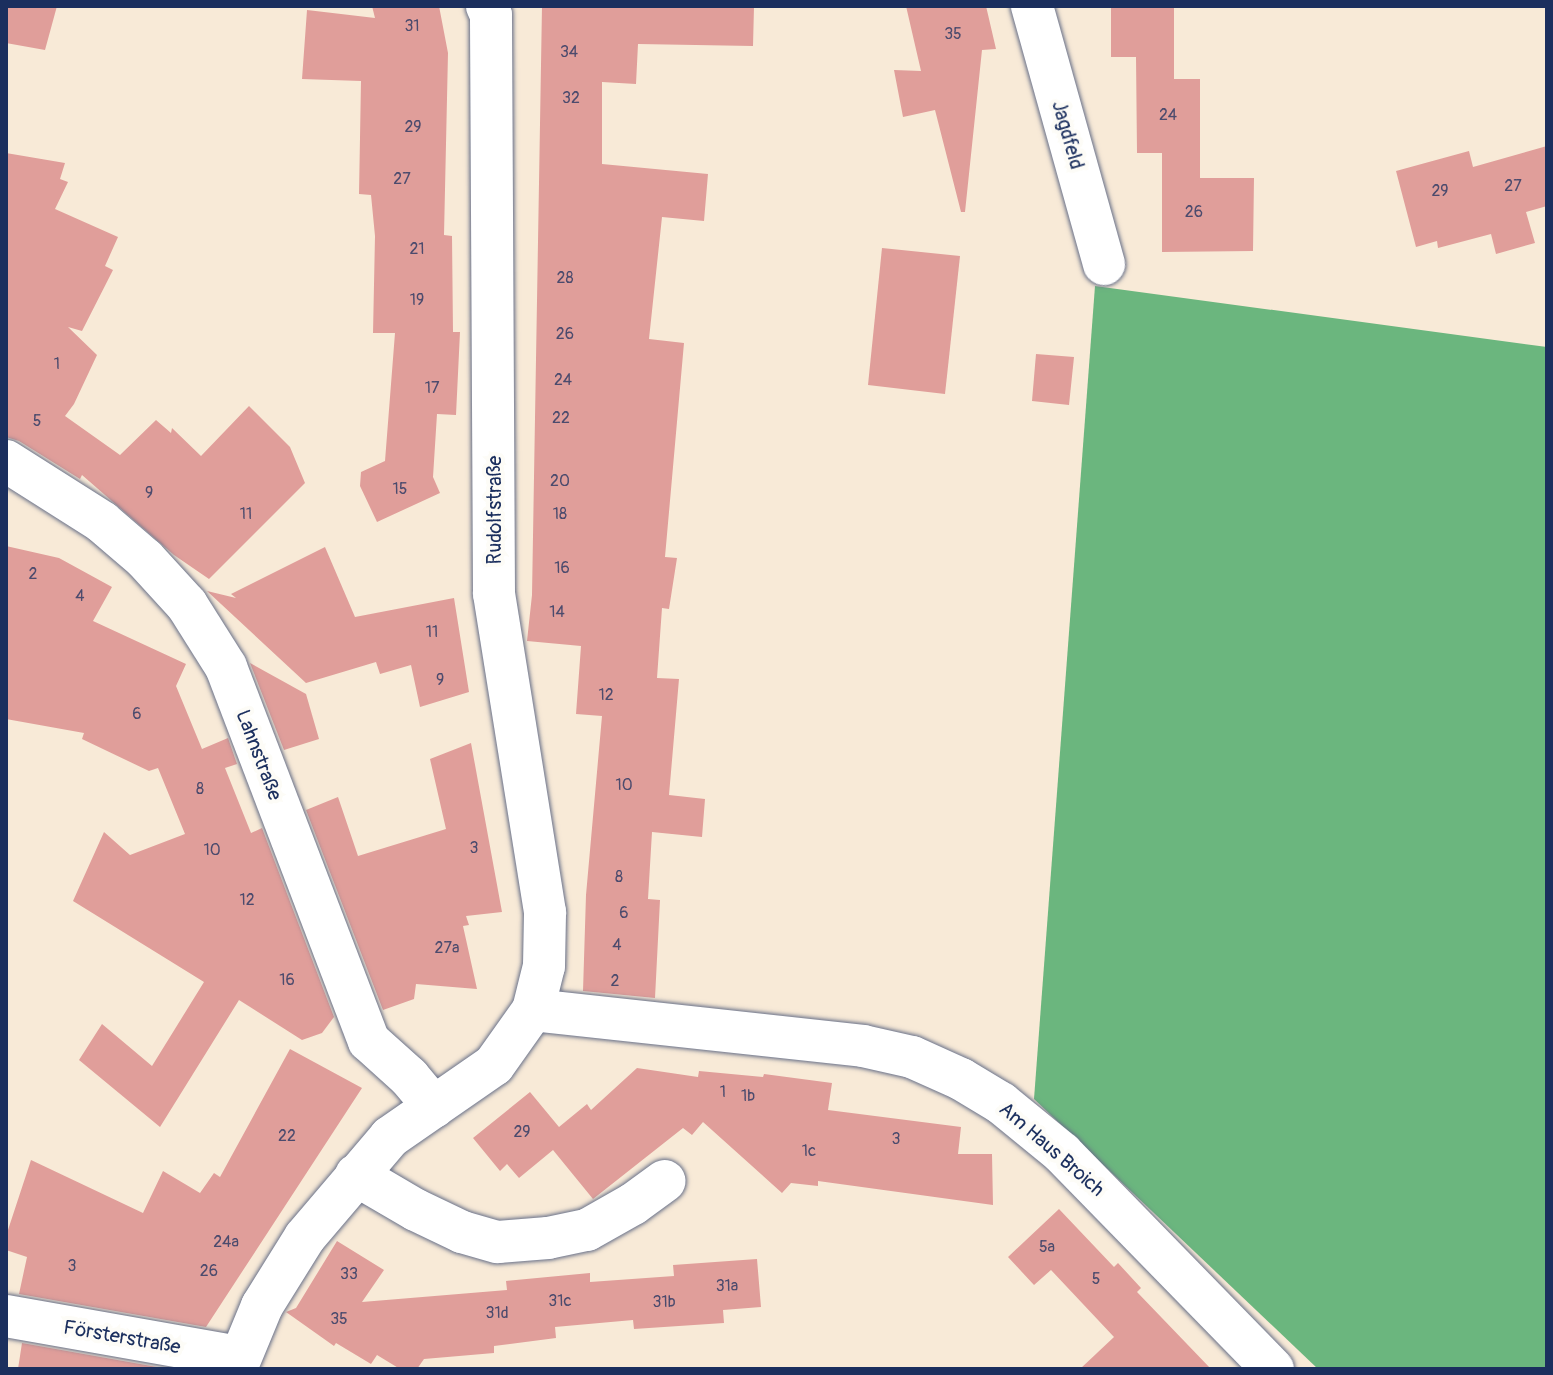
<!DOCTYPE html>
<meta charset="utf-8">
<style>
body{margin:0}
#map{position:relative;width:1553px;height:1375px;overflow:hidden;background:#f8ead7;font-family:Pangolin,sans-serif}
div>[style]{position:absolute}
.forest>*{inset:0;background:#6bb67e}
.building>*{inset:0;background:#e09e9a}
.roads{filter:drop-shadow(0 0 2px #687088) drop-shadow(0 0 2px #687088)}
.minor>*{height:42px;margin:-21px;padding:0 21px;transform-origin:21px;border-radius:21px;background:#fff}
span{translate:-50% -50%;white-space:nowrap;text-align:center;line-height:1.15;-webkit-text-stroke:8px #fdfcf7;paint-order:stroke}
.number-label{font-size:16px;color:#4c4b6d}
.number-label span{-webkit-text-stroke-width:0}
.street-label{font-size:20px;color:#1b2f5e}
.frame{position:absolute;inset:0;border:8px solid #1b2f5e;pointer-events:none}
</style>
<div id="map">
<div class="forest">
<div style="clip-path:polygon(1095px 286px,1547px 347px,1547px 1369px,1318px 1369px,1034px 1099px)"></div>
</div>
<div class="building">
<div style="clip-path:polygon(6px 6px,57px 6px,45px 50px,6px 43px)"></div>
<div style="clip-path:polygon(372px 6px,439px 6px,448px 53px,444px 235px,452px 236px,453px 332px,460px 332px,456px 415px,437px 414px,433px 477px,440px 493px,377px 522px,360px 486px,361px 472px,385px 461px,395px 333px,373px 333px,375px 236px,371px 195px,359px 194px,361px 81px,302px 79px,307px 10px,375px 18px)"></div>
<div style="clip-path:polygon(542px 6px,754px 7px,753px 46px,638px 44px,636px 84px,602px 82px,602px 164px,708px 174px,704px 221px,662px 217px,649px 339px,684px 343px,665px 557px,677px 558px,669px 609px,662px 608px,657px 678px,679px 679px,669px 795px,705px 799px,702px 837px,652px 832px,648px 899px,660px 900px,655px 998px,583px 991px,586px 895px,602px 716px,576px 714px,581px 646px,527px 641px,532px 595px)"></div>
<div style="clip-path:polygon(906px 6px,986px 6px,996px 49px,982px 50px,965px 212px,961px 212px,935px 110px,903px 117px,894px 70px,921px 71px)"></div>
<div style="clip-path:polygon(1111px 6px,1174px 6px,1174px 79px,1200px 79px,1200px 178px,1254px 178px,1253px 251px,1162px 252px,1162px 153px,1137px 153px,1136px 57px,1111px 57px)"></div>
<div style="clip-path:polygon(1547px 146px,1547px 206px,1526px 212px,1535px 243px,1496px 254px,1491px 234px,1438px 248px,1437px 241px,1416px 247px,1396px 171px,1469px 151px,1473px 167px)"></div>
<div style="clip-path:polygon(6px 153px,65px 163px,60px 179px,68px 182px,55px 209px,118px 237px,105px 266px,113px 270px,82px 331px,68px 327px,97px 355px,74px 404px,65px 416px,120px 455px,156px 420px,171px 433px,172px 428px,201px 456px,249px 406px,290px 447px,305px 483px,209px 579px,174px 555px,82px 475px,80px 479px,19px 441px,6px 437px)"></div>
<div style="clip-path:polygon(882px 248px,960px 256px,945px 394px,868px 385px)"></div>
<div style="clip-path:polygon(1036px 354px,1074px 357px,1069px 405px,1032px 401px)"></div>
<div style="clip-path:polygon(6px 546px,59px 558px,112px 587px,93px 621px,186px 664px,176px 686px,202px 749px,228px 738px,237px 764px,225px 768px,251px 833px,262px 828px,334px 1017px,322px 1033px,302px 1040px,239px 1000px,160px 1127px,79px 1060px,102px 1024px,152px 1066px,204px 982px,73px 901px,104px 832px,130px 855px,185px 834px,158px 768px,149px 771px,82px 739px,84px 733px,6px 719px)"></div>
<div style="clip-path:polygon(325px 547px,355px 617px,454px 598px,469px 692px,420px 707px,411px 665px,380px 674px,376px 662px,306px 683px,207px 591px,236px 598px,231px 594px)"></div>
<div style="clip-path:polygon(250px 663px,306px 694px,319px 739px,284px 750px)"></div>
<div style="clip-path:polygon(471px 743px,502px 912px,466px 916px,469px 925px,463px 926px,477px 989px,416px 984px,414px 999px,383px 1010px,306px 810px,338px 797px,358px 856px,446px 829px,430px 759px)"></div>
<div style="clip-path:polygon(290px 1049px,362px 1088px,206px 1327px,19px 1294px,27px 1257px,6px 1250px,6px 1236px,31px 1160px,143px 1213px,163px 1171px,200px 1193px,214px 1173px,220px 1177px)"></div>
<div style="clip-path:polygon(637px 1068px,698px 1077px,699px 1071px,763px 1077px,764px 1074px,832px 1083px,828px 1110px,961px 1127px,958px 1154px,992px 1154px,993px 1205px,818px 1181px,818px 1186px,791px 1183px,782px 1193px,703px 1122px,692px 1135px,683px 1128px,593px 1199px,553px 1150px,519px 1178px,507px 1164px,500px 1171px,473px 1138px,530px 1092px,559px 1127px,587px 1104px,591px 1110px)"></div>
<div style="clip-path:polygon(1059px 1209px,1114px 1267px,1118px 1263px,1141px 1288px,1137px 1292px,1211px 1369px,1080px 1369px,1114px 1337px,1051px 1270px,1034px 1285px,1008px 1257px)"></div>
<div style="clip-path:polygon(337px 1241px,384px 1270px,362px 1302px,507px 1290px,506px 1281px,590px 1273px,590px 1282px,674px 1276px,673px 1265px,757px 1259px,761px 1307px,723px 1310px,724px 1323px,634px 1329px,633px 1320px,555px 1327px,556px 1338px,494px 1346px,494px 1353px,424px 1359px,417px 1369px,400px 1369px,377px 1355px,371px 1364px,336px 1343px,334px 1346px,286px 1312px,296px 1308px)"></div>
<div style="clip-path:polygon(22px 1343px,168px 1369px,18px 1369px)"></div>
</div>
<div class="roads">
<div class="minor">
<div style="left:1032px;top:6px;width:268px;rotate:74.4deg"></div>
<div style="left:6px;top:461px;width:114px;rotate:32.4deg"></div>
<div style="left:102px;top:522px;width:57px;rotate:40.7deg"></div>
<div style="left:145px;top:559px;width:62px;rotate:47.6deg"></div>
<div style="left:187px;top:605px;width:73px;rotate:57.8deg"></div>
<div style="left:226px;top:667px;width:400px;rotate:69.1deg"></div>
<div style="left:369px;top:1041px;width:54px;rotate:42deg"></div>
<div style="left:409px;top:1077px;width:39px;rotate:50deg"></div>
<div style="left:533px;top:1010px;width:332px;rotate:6.2deg"></div>
<div style="left:863px;top:1046px;width:50px;rotate:12.7deg"></div>
<div style="left:912px;top:1057px;width:54px;rotate:24.2deg"></div>
<div style="left:961px;top:1079px;width:47px;rotate:31deg"></div>
<div style="left:1001px;top:1103px;width:79px;rotate:39.3deg"></div>
<div style="left:1062px;top:1153px;width:302px;rotate:45.7deg"></div>
<div style="left:356px;top:1175px;width:69px;rotate:30.3deg"></div>
<div style="left:416px;top:1210px;width:51px;rotate:25.6deg"></div>
<div style="left:462px;top:1232px;width:37px;rotate:16deg"></div>
<div style="left:498px;top:1242px;width:50px;rotate:-4.6deg"></div>
<div style="left:548px;top:1238px;width:40px;rotate:-12deg"></div>
<div style="left:587px;top:1230px;width:53px;rotate:-29.5deg"></div>
<div style="left:633px;top:1204px;width:39px;rotate:-36deg"></div>
<div style="left:6px;top:1316px;width:236px;rotate:10deg"></div>
<div style="left:236px;top:1369px;width:68px;rotate:-67.6deg"></div>
<div style="left:262px;top:1306px;width:81px;rotate:-58.1deg"></div>
<div style="left:305px;top:1237px;width:131px;rotate:-49.6deg"></div>
<div style="left:390px;top:1137px;width:126px;rotate:-34.7deg"></div>
<div style="left:494px;top:1065px;width:67px;rotate:-54.7deg"></div>
<div style="left:533px;top:1010px;width:45px;rotate:-76deg"></div>
<div style="left:544px;top:966px;width:54px;rotate:-88.9deg"></div>
<div style="left:545px;top:912px;width:322px;rotate:-99.1deg"></div>
<div style="left:494px;top:594px;width:579px;rotate:-90.3deg"></div>
<div style="left:491px;top:15px;width:10px;rotate:-114deg"></div>
</div>
</div>
<div class="number-label">
<span style="left:412px;top:26px">31</span>
<span style="left:953px;top:34px">35</span>
<span style="left:569px;top:52px">34</span>
<span style="left:571px;top:98px">32</span>
<span style="left:1168px;top:115px">24</span>
<span style="left:413px;top:127px">29</span>
<span style="left:402px;top:179px">27</span>
<span style="left:1513px;top:186px">27</span>
<span style="left:1440px;top:191px">29</span>
<span style="left:1194px;top:212px">26</span>
<span style="left:417px;top:249px">21</span>
<span style="left:565px;top:278px">28</span>
<span style="left:417px;top:300px">19</span>
<span style="left:565px;top:334px">26</span>
<span style="left:57px;top:364px">1</span>
<span style="left:563px;top:380px">24</span>
<span style="left:432px;top:388px">17</span>
<span style="left:561px;top:418px">22</span>
<span style="left:37px;top:421px">5</span>
<span style="left:560px;top:481px">20</span>
<span style="left:400px;top:489px">15</span>
<span style="left:149px;top:493px">9</span>
<span style="left:246px;top:514px">11</span>
<span style="left:560px;top:514px">18</span>
<span style="left:562px;top:568px">16</span>
<span style="left:33px;top:574px">2</span>
<span style="left:80px;top:596px">4</span>
<span style="left:557px;top:612px">14</span>
<span style="left:432px;top:632px">11</span>
<span style="left:440px;top:680px">9</span>
<span style="left:606px;top:695px">12</span>
<span style="left:137px;top:714px">6</span>
<span style="left:624px;top:785px">10</span>
<span style="left:200px;top:789px">8</span>
<span style="left:474px;top:848px">3</span>
<span style="left:212px;top:850px">10</span>
<span style="left:619px;top:877px">8</span>
<span style="left:247px;top:900px">12</span>
<span style="left:624px;top:913px">6</span>
<span style="left:617px;top:945px">4</span>
<span style="left:447px;top:948px">27a</span>
<span style="left:287px;top:980px">16</span>
<span style="left:615px;top:981px">2</span>
<span style="left:723px;top:1092px">1</span>
<span style="left:748px;top:1096px">1b</span>
<span style="left:522px;top:1132px">29</span>
<span style="left:287px;top:1136px">22</span>
<span style="left:896px;top:1139px">3</span>
<span style="left:809px;top:1151px">1c</span>
<span style="left:226px;top:1242px">24a</span>
<span style="left:1047px;top:1247px">5a</span>
<span style="left:72px;top:1266px">3</span>
<span style="left:209px;top:1271px">26</span>
<span style="left:349px;top:1274px">33</span>
<span style="left:1096px;top:1279px">5</span>
<span style="left:727px;top:1286px">31a</span>
<span style="left:560px;top:1301px">31c</span>
<span style="left:664px;top:1302px">31b</span>
<span style="left:497px;top:1313px">31d</span>
<span style="left:339px;top:1319px">35</span>
</div>
<div class="street-label">
<span style="left:1068px;top:135px;rotate:74deg">Jagdfeld</span>
<span style="left:494px;top:510px;rotate:-90deg">Rudolfstraße</span>
<span style="left:259px;top:755px;rotate:69deg">Lahnstraße</span>
<span style="left:1052px;top:1149px;rotate:41deg">Am Haus Broich</span>
<span style="left:122px;top:1337px;rotate:10deg">Försterstraße</span>
</div>
<div class="frame"></div>
</div>
